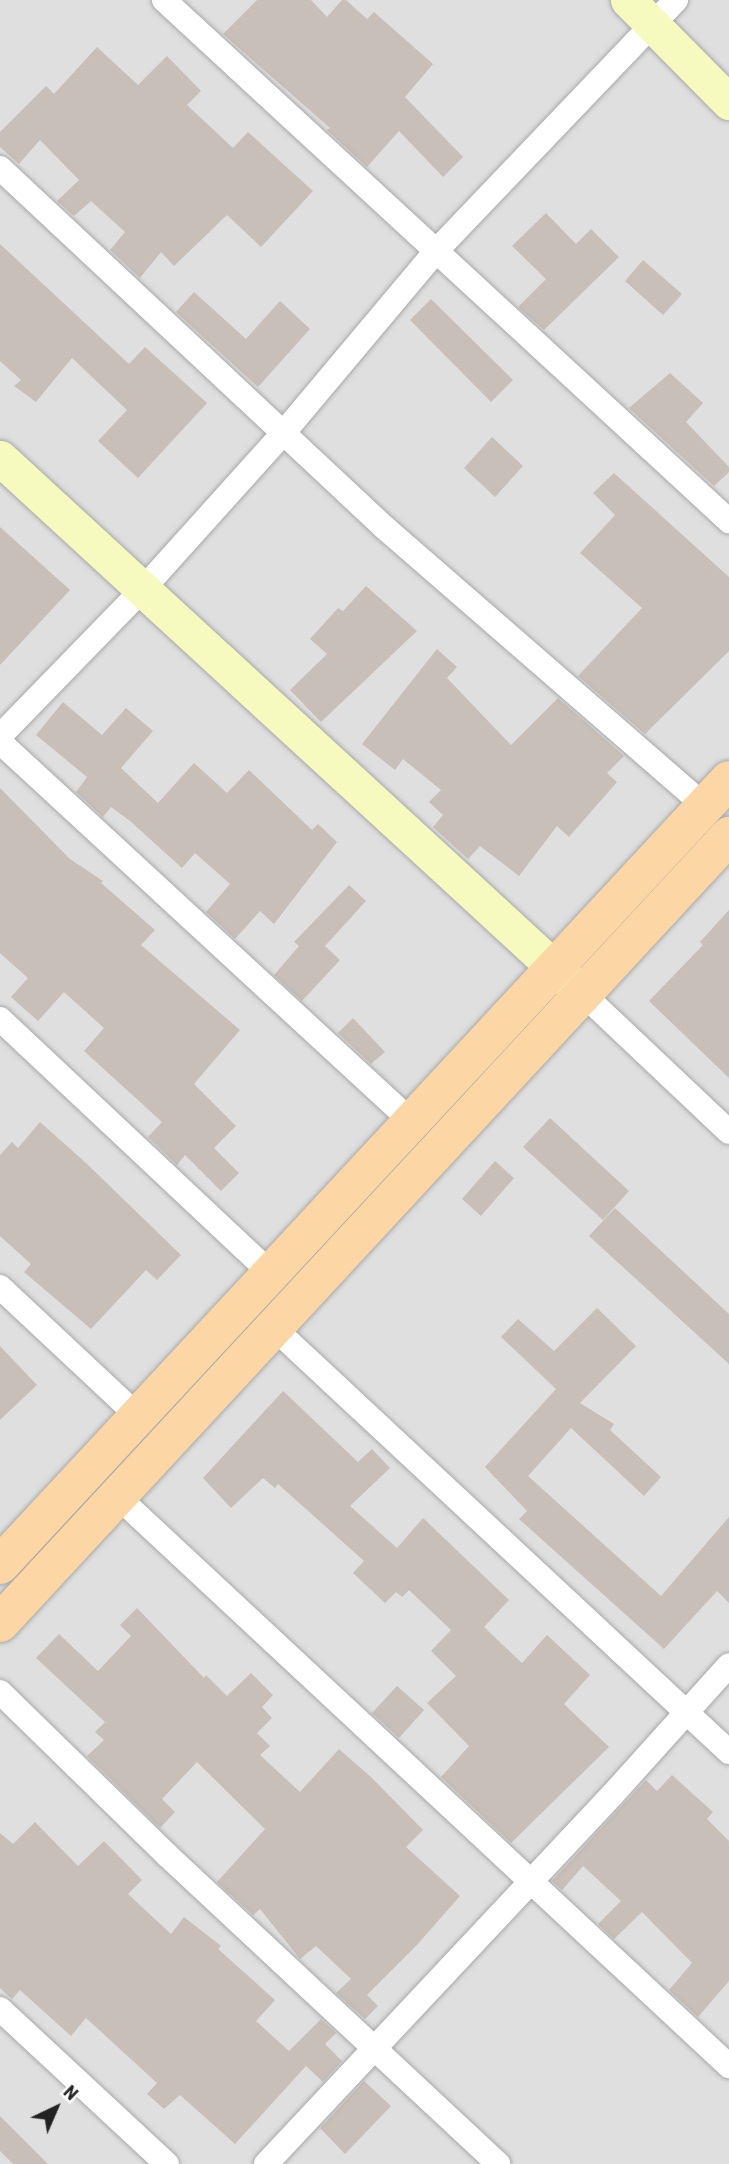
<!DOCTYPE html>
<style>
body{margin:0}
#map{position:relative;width:729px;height:2164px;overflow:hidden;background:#f2efe9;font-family:"Roboto Condensed",sans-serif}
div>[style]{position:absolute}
.residential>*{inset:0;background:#e0dfdf}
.building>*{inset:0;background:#c7bfb8}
.roads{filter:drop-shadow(0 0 2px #a9a9a9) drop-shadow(0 0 2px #a9a9a9)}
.street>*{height:24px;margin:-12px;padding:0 12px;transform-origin:12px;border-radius:12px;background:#fff}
.secondary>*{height:35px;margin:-17.5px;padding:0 17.5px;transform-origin:17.5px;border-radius:17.5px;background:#f7fabf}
.primary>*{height:38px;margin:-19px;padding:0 19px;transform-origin:19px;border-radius:19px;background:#fcd6a4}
span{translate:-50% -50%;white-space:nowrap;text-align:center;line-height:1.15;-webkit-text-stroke:6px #fff;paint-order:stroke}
.north{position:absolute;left:21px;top:2073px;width:70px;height:70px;-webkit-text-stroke:5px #fff;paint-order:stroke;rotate:44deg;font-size:19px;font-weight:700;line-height:28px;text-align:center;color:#222}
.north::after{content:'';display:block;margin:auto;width:24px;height:32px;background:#222;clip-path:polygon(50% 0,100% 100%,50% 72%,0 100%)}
</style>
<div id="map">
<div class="residential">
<div style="clip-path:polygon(0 0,729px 0,729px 2164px,0 2164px)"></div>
</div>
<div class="building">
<div style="clip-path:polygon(257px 0,311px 0,327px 17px,342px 0,346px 0,367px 19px,374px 12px,433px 64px,405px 97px,463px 157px,443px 177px,399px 131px,367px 167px,327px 130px,330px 128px,223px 34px)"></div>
<div style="clip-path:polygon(97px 47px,138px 85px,167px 56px,201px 91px,187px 105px,233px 148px,248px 132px,313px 191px,261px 247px,227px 215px,174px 266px,161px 252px,140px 278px,110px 250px,125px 232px,91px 201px,74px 216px,57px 201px,79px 180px,40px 140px,19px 164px,0 147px,0 132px,46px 86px,54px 94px)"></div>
<div style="clip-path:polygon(546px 213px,576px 244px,591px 229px,619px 257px,544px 330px,518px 307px,546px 279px,512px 246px)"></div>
<div style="clip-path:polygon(0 244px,129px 364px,145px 347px,207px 403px,138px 478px,98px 441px,127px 410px,72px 358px,36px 402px,14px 386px,21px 380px,0 361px)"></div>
<div style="clip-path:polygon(643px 260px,682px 294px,663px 315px,625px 281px)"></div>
<div style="clip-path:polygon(194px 292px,246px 339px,280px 301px,310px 329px,258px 387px,176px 312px)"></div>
<div style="clip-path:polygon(431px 299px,513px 380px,491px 402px,410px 320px)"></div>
<div style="clip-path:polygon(670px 373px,703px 403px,686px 422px,729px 467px,729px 472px,714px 486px,629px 408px)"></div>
<div style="clip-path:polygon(492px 437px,523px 466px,495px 497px,464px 468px)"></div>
<div style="clip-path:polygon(614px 473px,729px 577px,729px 651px,645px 734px,578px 676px,642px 608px,580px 553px,615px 515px,593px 493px)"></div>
<div style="clip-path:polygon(0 527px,70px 590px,0 665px)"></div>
<div style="clip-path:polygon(366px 586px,417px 631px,321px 722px,290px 690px,327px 654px,310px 639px,338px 608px,343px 611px)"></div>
<div style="clip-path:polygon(437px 649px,457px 667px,447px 678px,511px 745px,558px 698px,624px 756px,607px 773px,617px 782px,569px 837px,557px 826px,519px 876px,480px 846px,468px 859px,433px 827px,443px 815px,429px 802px,441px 790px,403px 759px,395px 770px,362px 744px)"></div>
<div style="clip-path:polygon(63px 702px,102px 735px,126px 708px,153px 731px,121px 768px,158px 803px,194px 763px,227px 793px,249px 770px,312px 830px,318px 824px,337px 842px,274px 924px,260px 911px,235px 939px,206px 912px,230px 884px,195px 853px,182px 868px,130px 821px,111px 807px,103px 817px,76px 792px,87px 777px,36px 735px)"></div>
<div style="clip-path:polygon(0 788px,70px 859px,103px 881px,101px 883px,155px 930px,141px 945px,240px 1030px,194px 1084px,236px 1126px,214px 1148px,239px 1173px,221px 1191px,185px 1155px,177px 1165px,148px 1137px,162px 1122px,84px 1051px,104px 1028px,64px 992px,38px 1021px,11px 997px,28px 978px,0 953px)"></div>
<div style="clip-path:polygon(349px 885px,366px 901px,325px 946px,340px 960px,302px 1001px,274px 975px,299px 946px,294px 942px)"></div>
<div style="clip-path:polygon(729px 910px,729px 1078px,649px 1001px,703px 945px,700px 942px)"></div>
<div style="clip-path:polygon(353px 1018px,385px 1052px,371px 1064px,338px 1033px)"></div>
<div style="clip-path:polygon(550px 1118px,629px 1191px,603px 1220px,523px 1147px)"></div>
<div style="clip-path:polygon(40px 1122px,86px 1163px,181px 1255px,157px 1280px,146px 1270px,91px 1329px,24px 1272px,31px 1264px,0 1236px,0 1155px,12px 1142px,18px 1148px)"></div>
<div style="clip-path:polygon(495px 1161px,514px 1178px,481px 1216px,462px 1199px)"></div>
<div style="clip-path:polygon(615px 1208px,729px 1314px,729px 1364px,589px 1236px)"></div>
<div style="clip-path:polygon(597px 1308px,636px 1346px,580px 1403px,614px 1424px,610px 1430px,661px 1477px,644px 1496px,571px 1428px,528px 1476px,661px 1596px,729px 1517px,729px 1603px,717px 1591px,664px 1649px,519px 1519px,527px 1511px,485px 1467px,556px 1389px,501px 1337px,518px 1319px,554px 1351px)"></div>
<div style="clip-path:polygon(0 1346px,37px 1385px,0 1420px)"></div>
<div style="clip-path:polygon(283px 1391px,358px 1462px,372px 1449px,390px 1468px,350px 1506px,397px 1548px,423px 1518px,509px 1600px,484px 1627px,522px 1663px,547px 1635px,590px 1675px,564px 1704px,609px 1747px,511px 1843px,441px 1777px,469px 1746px,427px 1703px,456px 1676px,431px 1651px,451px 1630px,409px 1590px,402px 1597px,396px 1592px,385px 1603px,353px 1573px,364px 1561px,278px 1484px,275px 1488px,263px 1478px,231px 1508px,203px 1478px)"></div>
<div style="clip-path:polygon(137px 1608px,204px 1678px,206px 1675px,227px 1696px,251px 1673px,273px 1695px,262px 1707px,272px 1718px,257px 1733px,270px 1746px,260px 1755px,300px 1792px,339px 1749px,372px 1778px,423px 1830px,406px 1847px,460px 1896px,416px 1946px,367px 1995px,378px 2006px,365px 2019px,336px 1993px,351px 1979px,316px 1946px,300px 1959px,260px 1909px,253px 1915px,217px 1882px,265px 1829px,197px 1762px,162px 1799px,175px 1812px,160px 1828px,87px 1756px,104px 1740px,95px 1732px,105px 1722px,36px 1658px,59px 1634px,98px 1671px,131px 1636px,120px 1625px)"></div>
<div style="clip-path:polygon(397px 1686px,424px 1710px,399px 1738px,372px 1713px)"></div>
<div style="clip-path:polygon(672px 1775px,713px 1812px,707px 1819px,729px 1841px,729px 1981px,698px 2017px,669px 1990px,692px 1963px,642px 1912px,614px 1939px,598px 1924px,621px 1901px,583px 1866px,562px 1890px,552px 1881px,646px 1780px,657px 1791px)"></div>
<div style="clip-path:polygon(35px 1822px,78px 1866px,104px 1841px,142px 1880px,128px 1894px,171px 1934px,184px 1917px,221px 1946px,218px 1949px,275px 2000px,256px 2021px,289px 2051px,321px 2019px,336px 2033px,325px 2044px,342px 2061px,323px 2082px,306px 2066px,235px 2144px,180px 2095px,164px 2109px,147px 2094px,157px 2083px,86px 2018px,71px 2036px,20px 1990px,12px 1999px,0 1988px,0 1833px,13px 1844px)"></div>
<div style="clip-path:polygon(364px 2081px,391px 2106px,345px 2154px,320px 2128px)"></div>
<div style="clip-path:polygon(0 2116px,48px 2164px,13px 2164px,0 2151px)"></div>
</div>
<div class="roads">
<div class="street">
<div style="left:164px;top:0;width:769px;rotate:42.68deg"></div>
<div style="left:0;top:168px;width:527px;rotate:43.08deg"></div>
<div style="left:385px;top:528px;width:424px;rotate:41deg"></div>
<div style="left:0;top:736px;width:204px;rotate:-45.8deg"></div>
<div style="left:142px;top:590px;width:214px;rotate:-48deg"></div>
<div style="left:285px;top:431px;width:236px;rotate:-50deg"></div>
<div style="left:437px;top:250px;width:346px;rotate:-46.3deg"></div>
<div style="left:0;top:742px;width:562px;rotate:42.69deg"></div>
<div style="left:582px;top:993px;width:202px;rotate:43.4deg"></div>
<div style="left:0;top:1019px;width:369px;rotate:43.2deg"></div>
<div style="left:0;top:1287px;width:187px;rotate:43.1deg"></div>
<div style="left:274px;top:1328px;width:622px;rotate:42.98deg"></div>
<div style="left:116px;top:1495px;width:838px;rotate:42.97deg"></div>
<div style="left:0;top:1692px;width:233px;rotate:44.3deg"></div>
<div style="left:167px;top:1855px;width:453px;rotate:43deg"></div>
<div style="left:0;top:2009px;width:228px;rotate:42.9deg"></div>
<div style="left:266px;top:2164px;width:507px;rotate:-46.84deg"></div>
<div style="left:613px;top:1794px;width:173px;rotate:-48deg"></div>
</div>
<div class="secondary">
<div style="left:628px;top:0;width:144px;rotate:45.3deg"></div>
<div style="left:0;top:458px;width:780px;rotate:42.61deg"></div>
</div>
<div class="primary">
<div style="left:0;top:1565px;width:1071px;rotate:-47.12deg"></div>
<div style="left:0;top:1623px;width:1073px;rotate:-47.19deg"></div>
</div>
</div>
<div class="north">N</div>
</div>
